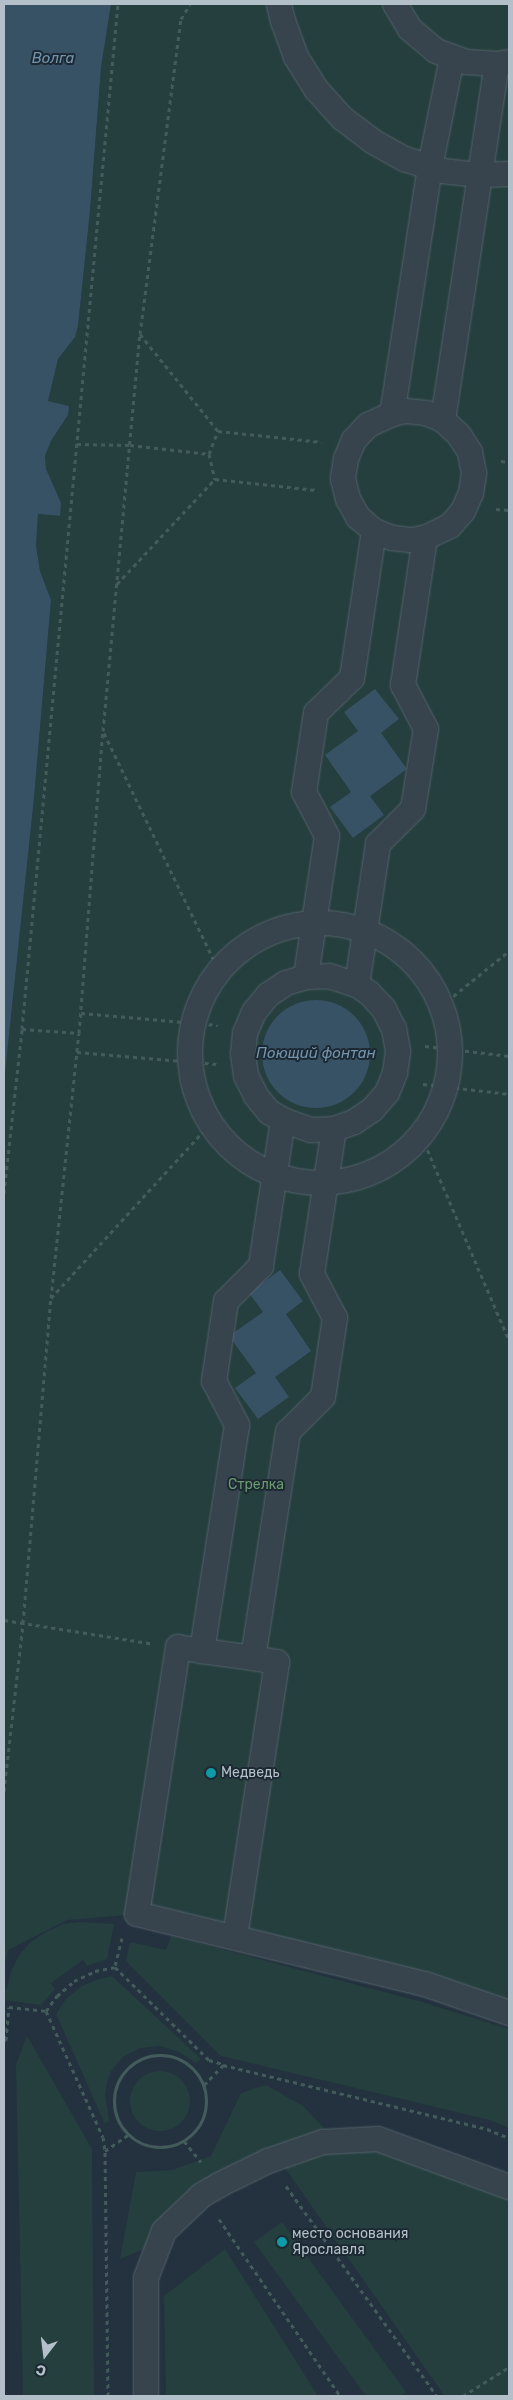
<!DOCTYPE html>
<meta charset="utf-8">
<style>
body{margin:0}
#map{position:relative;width:513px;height:2400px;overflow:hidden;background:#23323e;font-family:Rubik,sans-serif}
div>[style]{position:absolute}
.green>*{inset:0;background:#253f3e}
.round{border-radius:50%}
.water>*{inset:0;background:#375165}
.path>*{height:3px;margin-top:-1.5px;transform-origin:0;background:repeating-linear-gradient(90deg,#435b5b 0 4px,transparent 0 8px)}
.path>.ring{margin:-1.5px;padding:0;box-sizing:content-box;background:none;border:3px solid #435b5b;border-radius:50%}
.roads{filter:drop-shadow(0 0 1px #55626c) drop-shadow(0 0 1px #55626c)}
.pedestrian>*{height:24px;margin:-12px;padding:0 12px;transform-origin:12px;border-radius:12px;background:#37444e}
.pedestrian>.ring{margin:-12px;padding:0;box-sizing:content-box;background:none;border:24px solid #37444e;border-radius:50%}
.dots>*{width:14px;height:14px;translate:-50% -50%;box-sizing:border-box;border:2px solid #1c2933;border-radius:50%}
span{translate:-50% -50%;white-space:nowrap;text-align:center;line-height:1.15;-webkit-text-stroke:4px #1c2933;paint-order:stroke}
.park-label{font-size:14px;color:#6a9b6e}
.poi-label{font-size:14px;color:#b3bfc9}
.left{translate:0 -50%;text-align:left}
.water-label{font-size:15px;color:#7394ad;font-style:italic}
.frame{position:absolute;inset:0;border:5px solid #b3bfc9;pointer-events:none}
.north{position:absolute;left:20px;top:2330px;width:50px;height:50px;-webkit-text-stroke:4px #1c2933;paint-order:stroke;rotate:195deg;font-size:14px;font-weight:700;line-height:20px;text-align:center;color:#b3bfc9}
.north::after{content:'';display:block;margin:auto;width:18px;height:22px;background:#b3bfc9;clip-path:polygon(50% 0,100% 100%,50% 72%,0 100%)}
</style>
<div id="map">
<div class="green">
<div style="clip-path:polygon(111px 4px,509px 4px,509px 2017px,137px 1914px,67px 1920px,8px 1950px,4px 1965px,4px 1083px,34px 798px,51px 600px,40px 571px,36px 546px,38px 514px,59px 516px,46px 469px,45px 456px,51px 441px,68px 415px,69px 406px,47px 402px,58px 359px,75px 337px,78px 326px,90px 211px,101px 68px)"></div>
<div style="clip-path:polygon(80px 1922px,114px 1924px,107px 1959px,87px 1966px,83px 1960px,51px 1983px,55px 1989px,41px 2005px,4px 2000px,4px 1989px,7px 1989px,11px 1971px,20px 1954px,31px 1942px,46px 1932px,63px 1924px)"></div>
<div style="clip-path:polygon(171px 1936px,422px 2002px,509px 2029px,509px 2128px,490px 2120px,221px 2056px,126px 1961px,130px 1942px,166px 1950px)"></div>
<div style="clip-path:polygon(112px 1976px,201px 2059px,196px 2063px,179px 2052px,159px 2046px,140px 2048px,123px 2057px,111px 2071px,107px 2082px,105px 2095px,109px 2121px,105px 2124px,56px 2014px,66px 1999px,82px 1986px,96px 1980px)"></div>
<div style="clip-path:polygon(27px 2036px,92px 2149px,94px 2396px,23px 2396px,16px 2064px)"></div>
<div class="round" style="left:130px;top:2071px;width:60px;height:60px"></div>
<div style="clip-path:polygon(266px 2085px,303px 2106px,328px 2132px,285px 2147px,148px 2247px,120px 2259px,136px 2172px,172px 2170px,211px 2156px,241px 2093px)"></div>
<div style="clip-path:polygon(375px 2146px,509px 2195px,509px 2396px,444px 2395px,285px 2168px,326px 2151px)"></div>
<div style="clip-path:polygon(282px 2222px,406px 2392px,400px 2396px,366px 2396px,254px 2242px)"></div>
<div style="clip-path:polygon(225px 2249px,318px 2396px,166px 2396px,164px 2296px)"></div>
</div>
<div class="water">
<div style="clip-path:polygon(4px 4px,111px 4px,101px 68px,90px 211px,78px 326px,75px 337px,58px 359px,48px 401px,69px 406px,68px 415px,51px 441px,45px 456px,46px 469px,61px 503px,60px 516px,38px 514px,36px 546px,40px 571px,51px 600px,34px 798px,4px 1083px)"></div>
<div style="clip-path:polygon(375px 689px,399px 719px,381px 733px,407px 769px,370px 796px,384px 815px,353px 838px,330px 807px,351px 792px,325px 755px,358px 731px,344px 712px)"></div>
<div class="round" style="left:262px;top:1000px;width:108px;height:108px"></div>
<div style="clip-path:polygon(280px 1270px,303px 1301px,286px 1314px,311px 1351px,275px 1377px,289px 1397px,258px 1419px,235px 1388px,256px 1373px,229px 1336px,263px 1312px,249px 1293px)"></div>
</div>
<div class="path">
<div style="left:140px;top:334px;width:124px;rotate:51.2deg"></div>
<div style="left:77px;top:444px;width:53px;rotate:1.1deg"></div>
<div style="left:130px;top:445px;width:80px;rotate:6.5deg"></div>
<div style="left:209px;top:454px;width:26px;rotate:77deg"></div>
<div style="left:215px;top:479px;width:102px;rotate:6.2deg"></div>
<div style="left:209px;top:454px;width:25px;rotate:-69deg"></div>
<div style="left:218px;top:431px;width:104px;rotate:6.1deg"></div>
<div style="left:501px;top:461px;width:8px;rotate:7deg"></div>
<div style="left:496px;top:509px;width:13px;rotate:4deg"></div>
<div style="left:117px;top:584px;width:144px;rotate:-47deg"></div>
<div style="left:104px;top:733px;width:264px;rotate:64.2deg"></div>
<div style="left:441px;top:1006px;width:87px;rotate:-39deg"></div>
<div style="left:81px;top:1013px;width:137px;rotate:5deg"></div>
<div style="left:22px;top:1029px;width:57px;rotate:4deg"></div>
<div style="left:425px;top:1046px;width:85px;rotate:6.8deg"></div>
<div style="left:77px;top:1052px;width:140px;rotate:4.9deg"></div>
<div style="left:423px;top:1084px;width:87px;rotate:6.6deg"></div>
<div style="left:421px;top:1135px;width:223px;rotate:66.8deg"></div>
<div style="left:4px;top:1193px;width:165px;rotate:-83.7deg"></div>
<div style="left:22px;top:1029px;width:1029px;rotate:-84.65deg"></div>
<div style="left:51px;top:1298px;width:237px;rotate:-47.6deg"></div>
<div style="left:4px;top:1620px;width:148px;rotate:9deg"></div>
<div style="left:4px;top:1791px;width:169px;rotate:-83.5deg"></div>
<div style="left:23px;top:1623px;width:326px;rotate:-85.1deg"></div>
<div style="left:51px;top:1298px;width:266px;rotate:-84deg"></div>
<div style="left:79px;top:1033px;width:303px;rotate:-85.5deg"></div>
<div style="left:103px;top:731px;width:399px;rotate:-84.7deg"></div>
<div style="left:140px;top:334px;width:318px;rotate:-82.6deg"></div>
<div style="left:181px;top:19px;width:17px;rotate:-59deg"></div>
<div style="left:122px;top:1938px;width:30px;rotate:104deg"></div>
<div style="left:115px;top:1967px;width:132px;rotate:44.7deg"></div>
<div style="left:209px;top:2060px;width:15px;rotate:16deg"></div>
<div style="left:46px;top:2011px;width:19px;rotate:-54deg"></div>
<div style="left:57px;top:1996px;width:23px;rotate:-41deg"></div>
<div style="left:74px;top:1981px;width:23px;rotate:-25deg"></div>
<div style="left:95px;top:1971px;width:20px;rotate:-11deg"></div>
<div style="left:4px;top:2040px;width:2px"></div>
<div style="left:6px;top:2040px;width:33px;rotate:-85deg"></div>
<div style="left:9px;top:2007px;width:37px;rotate:6deg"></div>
<div style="left:46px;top:2011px;width:138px;rotate:65.7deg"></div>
<div style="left:103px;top:2137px;width:14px;rotate:82deg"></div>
<div class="ring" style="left:114px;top:2055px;width:89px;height:89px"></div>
<div style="left:204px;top:2085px;width:28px;rotate:-46deg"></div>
<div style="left:223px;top:2065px;width:272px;rotate:13.6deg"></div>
<div style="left:487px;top:2129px;width:24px;rotate:22deg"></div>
<div style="left:184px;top:2141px;width:27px;rotate:51deg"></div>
<div style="left:286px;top:2186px;width:259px;rotate:54.3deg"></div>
<div style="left:219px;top:2219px;width:214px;rotate:55.6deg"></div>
<div style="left:108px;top:2396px;width:245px;rotate:-90.7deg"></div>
<div style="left:105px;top:2151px;width:28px;rotate:-35deg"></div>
<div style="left:463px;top:2396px;width:54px;rotate:-32.2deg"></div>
</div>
<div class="roads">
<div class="pedestrian">
<div style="left:279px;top:4px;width:17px;rotate:77deg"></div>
<div style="left:283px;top:21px;width:38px;rotate:70deg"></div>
<div style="left:296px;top:57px;width:38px;rotate:58deg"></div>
<div style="left:316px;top:89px;width:39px;rotate:48deg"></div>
<div style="left:342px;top:118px;width:38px;rotate:37deg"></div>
<div style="left:372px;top:141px;width:38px;rotate:29deg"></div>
<div style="left:405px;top:159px;width:39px;rotate:18deg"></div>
<div style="left:442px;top:171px;width:39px;rotate:6deg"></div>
<div style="left:481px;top:175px;width:28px;rotate:-2deg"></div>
<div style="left:395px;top:4px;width:29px;rotate:59deg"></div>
<div style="left:410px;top:29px;width:34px;rotate:40deg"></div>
<div style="left:436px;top:51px;width:33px;rotate:20deg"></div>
<div style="left:467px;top:62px;width:30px;rotate:4deg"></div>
<div style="left:497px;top:64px;width:12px;rotate:-9deg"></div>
<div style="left:452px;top:58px;width:111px;rotate:101.4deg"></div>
<div style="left:430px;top:167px;width:250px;rotate:98.7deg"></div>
<div style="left:392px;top:414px;width:26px;rotate:155deg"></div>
<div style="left:368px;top:425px;width:21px;rotate:133deg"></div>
<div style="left:354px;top:440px;width:21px;rotate:113deg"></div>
<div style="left:346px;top:459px;width:20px;rotate:99deg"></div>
<div style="left:343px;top:479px;width:21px;rotate:76deg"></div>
<div style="left:348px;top:499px;width:21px;rotate:61deg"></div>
<div style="left:358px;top:517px;width:21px;rotate:41deg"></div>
<div style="left:374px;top:531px;width:149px;rotate:98.5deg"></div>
<div style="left:352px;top:678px;width:50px;rotate:135.8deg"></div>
<div style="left:316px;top:713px;width:80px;rotate:98.6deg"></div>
<div style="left:304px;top:792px;width:50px;rotate:62.4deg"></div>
<div style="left:327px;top:836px;width:143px;rotate:98.5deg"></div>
<div style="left:306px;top:977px;width:21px;rotate:163deg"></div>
<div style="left:286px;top:983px;width:22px;rotate:146deg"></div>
<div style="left:268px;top:995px;width:22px;rotate:129deg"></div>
<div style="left:254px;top:1012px;width:23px;rotate:113deg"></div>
<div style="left:245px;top:1033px;width:21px;rotate:95deg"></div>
<div style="left:243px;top:1054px;width:22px;rotate:82deg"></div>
<div style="left:246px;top:1076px;width:22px;rotate:63deg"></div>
<div style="left:256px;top:1096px;width:21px;rotate:51deg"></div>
<div style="left:269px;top:1112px;width:16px;rotate:30deg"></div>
<div style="left:283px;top:1120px;width:148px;rotate:98.6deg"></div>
<div style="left:261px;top:1266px;width:49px;rotate:135deg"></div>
<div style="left:226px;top:1301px;width:81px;rotate:98.5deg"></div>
<div style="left:214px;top:1381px;width:50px;rotate:62.4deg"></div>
<div style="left:237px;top:1425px;width:229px;rotate:98.8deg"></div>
<div style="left:202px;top:1651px;width:24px;rotate:-171deg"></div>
<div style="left:178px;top:1647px;width:270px;rotate:98.7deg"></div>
<div style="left:137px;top:1914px;width:296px;rotate:13.7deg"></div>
<div style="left:425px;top:1984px;width:89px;rotate:19deg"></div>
<div style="left:392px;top:414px;width:13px;rotate:-13deg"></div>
<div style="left:405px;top:411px;width:21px;rotate:5deg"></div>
<div style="left:426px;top:413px;width:18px;rotate:22deg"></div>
<div style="left:374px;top:531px;width:19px;rotate:21deg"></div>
<div style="left:392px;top:538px;width:20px;rotate:6deg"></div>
<div style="left:412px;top:540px;width:13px;rotate:-9deg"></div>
<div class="ring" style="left:190px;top:923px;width:236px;height:236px"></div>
<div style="left:306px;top:977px;width:23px;rotate:-2deg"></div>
<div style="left:329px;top:976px;width:29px;rotate:18deg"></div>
<div style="left:283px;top:1120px;width:30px;rotate:20deg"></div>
<div style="left:311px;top:1130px;width:23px;rotate:-2deg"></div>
<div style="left:202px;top:1651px;width:51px;rotate:7.8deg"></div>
<div style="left:235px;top:1937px;width:278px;rotate:-81.3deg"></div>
<div style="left:277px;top:1662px;width:24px;rotate:-171deg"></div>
<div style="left:253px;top:1658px;width:229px;rotate:-81.2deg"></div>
<div style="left:288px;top:1432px;width:49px;rotate:-45deg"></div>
<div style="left:323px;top:1397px;width:80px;rotate:-81.4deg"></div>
<div style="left:335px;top:1318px;width:50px;rotate:-117.6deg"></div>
<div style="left:312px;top:1274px;width:147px;rotate:-81.4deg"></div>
<div style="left:334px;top:1129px;width:21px;rotate:-19deg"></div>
<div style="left:354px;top:1122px;width:22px;rotate:-34deg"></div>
<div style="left:372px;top:1110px;width:23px;rotate:-49deg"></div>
<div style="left:387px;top:1093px;width:22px;rotate:-68deg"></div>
<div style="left:395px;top:1073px;width:22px;rotate:-82deg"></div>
<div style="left:398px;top:1051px;width:22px;rotate:-100deg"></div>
<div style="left:394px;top:1029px;width:22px;rotate:-117deg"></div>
<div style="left:384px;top:1009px;width:22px;rotate:-133deg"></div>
<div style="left:369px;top:993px;width:14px;rotate:-146deg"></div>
<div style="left:357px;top:985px;width:143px;rotate:-81.5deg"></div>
<div style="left:378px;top:844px;width:49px;rotate:-45deg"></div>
<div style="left:413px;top:809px;width:81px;rotate:-80.8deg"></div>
<div style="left:426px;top:729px;width:50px;rotate:-117.6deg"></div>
<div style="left:403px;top:685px;width:149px;rotate:-81.5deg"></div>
<div style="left:425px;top:538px;width:28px;rotate:-26deg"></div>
<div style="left:450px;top:526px;width:20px;rotate:-49deg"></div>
<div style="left:463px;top:511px;width:20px;rotate:-66deg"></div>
<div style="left:471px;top:493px;width:20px;rotate:-81deg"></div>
<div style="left:474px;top:473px;width:21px;rotate:-101deg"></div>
<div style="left:470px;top:452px;width:20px;rotate:-123deg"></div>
<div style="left:459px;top:435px;width:22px;rotate:-137deg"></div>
<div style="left:443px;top:420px;width:360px;rotate:-81.4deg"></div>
<div style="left:146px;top:2396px;width:118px;rotate:-90deg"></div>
<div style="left:146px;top:2278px;width:50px;rotate:-69deg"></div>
<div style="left:164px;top:2231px;width:52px;rotate:-43.5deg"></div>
<div style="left:202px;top:2195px;width:20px;rotate:-30deg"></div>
<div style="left:219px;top:2185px;width:55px;rotate:-26.1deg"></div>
<div style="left:268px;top:2161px;width:58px;rotate:-19.1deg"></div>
<div style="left:323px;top:2142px;width:55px;rotate:-3.1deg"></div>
<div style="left:378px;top:2139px;width:140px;rotate:20.1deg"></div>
</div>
</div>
<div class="dots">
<div style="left:211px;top:1773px;background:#0f9aa8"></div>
<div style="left:282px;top:2242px;background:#0f9aa8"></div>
</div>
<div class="park-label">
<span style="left:256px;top:1485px">Стрелка</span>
</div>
<div class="poi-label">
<span class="left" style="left:221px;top:1773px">Медведь</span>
<span class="left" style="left:292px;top:2242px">место основания<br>Ярославля</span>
</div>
<div class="water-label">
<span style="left:53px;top:59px">Волга</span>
<span style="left:316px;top:1054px">Поющий фонтан</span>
</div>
<div class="frame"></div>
<div class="north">С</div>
</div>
